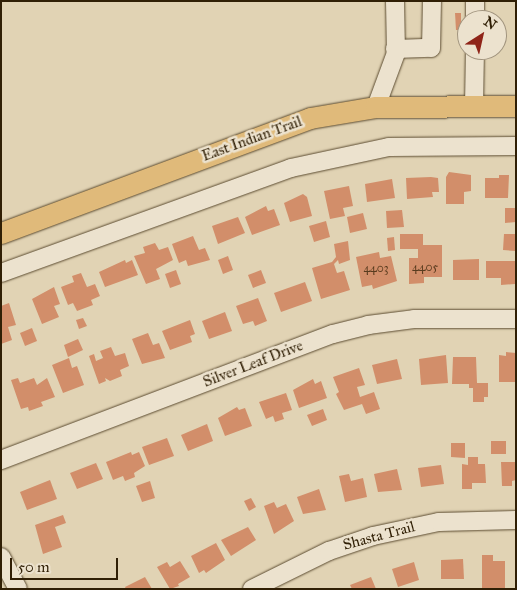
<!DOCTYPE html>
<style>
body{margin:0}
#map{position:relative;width:517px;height:590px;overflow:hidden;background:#e1d3b4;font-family:"IM FELL Great Primer",serif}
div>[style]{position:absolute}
.building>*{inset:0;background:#d28e6a}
.roads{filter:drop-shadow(0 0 1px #5c4c31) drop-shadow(0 0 1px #5c4c31)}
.minor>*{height:18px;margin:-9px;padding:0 9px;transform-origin:9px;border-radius:9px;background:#ece2ce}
.major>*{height:21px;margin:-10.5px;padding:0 10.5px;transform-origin:10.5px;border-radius:10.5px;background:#e0ba7a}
span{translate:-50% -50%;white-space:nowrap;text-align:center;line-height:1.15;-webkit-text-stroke:5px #ece2ce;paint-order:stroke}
.number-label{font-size:12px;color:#583b1e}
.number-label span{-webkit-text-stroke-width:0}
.street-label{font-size:15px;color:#301f05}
.frame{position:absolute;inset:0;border:2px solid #301f05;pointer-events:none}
.north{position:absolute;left:457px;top:10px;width:50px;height:50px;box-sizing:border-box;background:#ece2ce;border:1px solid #a1947e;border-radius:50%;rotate:35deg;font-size:14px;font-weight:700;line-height:20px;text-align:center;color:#301f05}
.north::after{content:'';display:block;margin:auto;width:18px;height:22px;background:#8f2418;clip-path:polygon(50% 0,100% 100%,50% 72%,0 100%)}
.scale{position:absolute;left:10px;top:558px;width:108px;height:22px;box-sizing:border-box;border:2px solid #301f05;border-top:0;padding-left:6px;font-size:15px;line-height:18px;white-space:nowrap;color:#301f05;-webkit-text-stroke:4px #ece2ce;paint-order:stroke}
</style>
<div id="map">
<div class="building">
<div style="clip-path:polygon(455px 13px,461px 13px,461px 30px,456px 30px)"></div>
<div style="clip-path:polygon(449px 172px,471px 175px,471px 191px,464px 192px,464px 204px,446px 204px,446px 177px)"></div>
<div style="clip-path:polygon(499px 175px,509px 175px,508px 198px,485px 198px,485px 178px,499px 178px)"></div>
<div style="clip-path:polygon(431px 177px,438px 178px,439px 192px,432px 192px,433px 197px,407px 199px,406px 178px)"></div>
<div style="clip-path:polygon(392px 179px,395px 198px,367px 202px,365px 184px)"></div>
<div style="clip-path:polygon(349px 186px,353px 206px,343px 208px,345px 216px,330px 219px,324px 191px)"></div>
<div style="clip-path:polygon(303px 194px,307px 197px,312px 216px,290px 222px,284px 203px)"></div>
<div style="clip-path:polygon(266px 206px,268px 211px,274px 209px,280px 225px,252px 235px,245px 217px)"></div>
<div style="clip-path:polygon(505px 208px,516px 208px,516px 222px,505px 223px)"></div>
<div style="clip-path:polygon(402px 210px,404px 227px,387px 228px,386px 211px)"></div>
<div style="clip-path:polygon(363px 213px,367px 229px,350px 233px,347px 217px)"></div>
<div style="clip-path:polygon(238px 217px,245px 233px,218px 244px,212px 226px)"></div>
<div style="clip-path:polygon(326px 221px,330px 237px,314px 242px,309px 226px)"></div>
<div style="clip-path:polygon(400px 234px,423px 234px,423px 245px,442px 245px,442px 277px,424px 277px,424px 283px,409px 284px,409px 258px,418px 258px,418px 249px,400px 249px)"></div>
<div style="clip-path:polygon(504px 234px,516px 234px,516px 251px,503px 250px)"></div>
<div style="clip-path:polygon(193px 236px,199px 250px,205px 248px,210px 260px,188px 266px,186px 260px,179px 263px,172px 244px)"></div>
<div style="clip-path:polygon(394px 237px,395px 250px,388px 251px,387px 238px)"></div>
<div style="clip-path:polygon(348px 241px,350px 260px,339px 264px,338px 260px,334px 264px,337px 273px,344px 271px,350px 290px,321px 299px,312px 268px,332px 262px,336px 257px,334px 244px)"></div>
<div style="clip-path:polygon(155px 243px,159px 250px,168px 247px,173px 260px,156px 269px,160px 279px,146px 284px,134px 256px,145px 253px,143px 247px)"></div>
<div style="clip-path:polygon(379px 252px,380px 258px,391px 256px,397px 281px,373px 289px,372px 285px,362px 287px,356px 257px)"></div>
<div style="clip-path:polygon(228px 256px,233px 270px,223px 274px,218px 260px)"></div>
<div style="clip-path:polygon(479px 259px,479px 280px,453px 280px,453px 260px)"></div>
<div style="clip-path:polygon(125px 260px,126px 263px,132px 260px,138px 275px,105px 287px,99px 272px)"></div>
<div style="clip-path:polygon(486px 261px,516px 261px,515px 284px,501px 285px,501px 278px,486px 278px)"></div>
<div style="clip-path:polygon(176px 270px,181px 284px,170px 288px,165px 274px)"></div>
<div style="clip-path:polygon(261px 270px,266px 283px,253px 288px,248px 275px)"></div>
<div style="clip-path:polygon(81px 273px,87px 287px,95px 284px,100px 296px,91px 300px,93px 305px,77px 311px,73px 303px,68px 305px,61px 287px,74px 282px,72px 276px)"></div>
<div style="clip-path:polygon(305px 282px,312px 301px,281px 312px,274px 293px)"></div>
<div style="clip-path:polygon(54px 287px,60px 304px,54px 306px,59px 317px,42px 324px,32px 299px)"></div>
<div style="clip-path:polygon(258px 298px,267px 321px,255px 326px,253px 321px,243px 324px,236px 306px)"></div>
<div style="clip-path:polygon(9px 303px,16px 325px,8px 327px,12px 340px,1px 344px,1px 306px)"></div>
<div style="clip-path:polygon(225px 312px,232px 331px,209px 339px,202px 321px)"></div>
<div style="clip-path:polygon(83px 318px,87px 326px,79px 329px,76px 320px)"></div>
<div style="clip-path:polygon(190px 320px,195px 334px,190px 336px,192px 342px,170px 350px,162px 331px)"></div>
<div style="clip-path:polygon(32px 328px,37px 341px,25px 346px,20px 333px)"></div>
<div style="clip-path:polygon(148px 333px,153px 345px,159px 343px,165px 358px,142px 364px,132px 339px)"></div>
<div style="clip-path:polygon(78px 339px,83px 350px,68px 357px,64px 345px)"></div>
<div style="clip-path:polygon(111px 347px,115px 356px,125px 353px,129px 366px,120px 370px,122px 376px,110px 381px,105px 378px,106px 381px,99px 384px,89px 356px,94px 354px,96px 361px,103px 358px,100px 351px)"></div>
<div style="clip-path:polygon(506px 352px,516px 353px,516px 382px,499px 382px,499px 355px,506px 356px)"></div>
<div style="clip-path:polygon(446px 355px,448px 383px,421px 385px,419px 359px)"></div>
<div style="clip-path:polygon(453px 357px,476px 357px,477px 383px,488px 383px,488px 397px,484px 397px,484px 402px,473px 402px,473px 388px,469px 388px,469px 384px,452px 384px)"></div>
<div style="clip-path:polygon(69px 358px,72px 368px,77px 366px,84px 385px,63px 393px,52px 365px)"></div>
<div style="clip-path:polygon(397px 359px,402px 379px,377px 384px,372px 365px)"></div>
<div style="clip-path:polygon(359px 368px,365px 385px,357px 387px,360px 397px,374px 392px,380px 409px,366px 414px,362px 404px,344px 410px,336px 394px,339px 392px,333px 377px)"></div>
<div style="clip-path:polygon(18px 378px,20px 383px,34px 378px,37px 385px,47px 378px,55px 397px,41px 402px,43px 406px,29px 411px,28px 407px,21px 409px,11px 380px)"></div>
<div style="clip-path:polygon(313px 379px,315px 384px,321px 381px,327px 398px,299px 408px,293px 390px)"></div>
<div style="clip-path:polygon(286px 393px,292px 410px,282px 413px,284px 419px,275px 422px,273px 416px,266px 419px,259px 402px)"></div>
<div style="clip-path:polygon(237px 407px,239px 410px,245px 408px,252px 426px,225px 436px,218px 418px)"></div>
<div style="clip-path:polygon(323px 409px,327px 420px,312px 426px,307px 415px)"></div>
<div style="clip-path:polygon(207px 424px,213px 441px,188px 451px,181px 435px)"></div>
<div style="clip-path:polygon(167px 438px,174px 456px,149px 465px,142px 447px)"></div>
<div style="clip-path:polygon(491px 441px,506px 441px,506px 454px,491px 454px)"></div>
<div style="clip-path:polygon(451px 443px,465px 443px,465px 458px,451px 457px)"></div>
<div style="clip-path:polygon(131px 452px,132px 455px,139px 452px,145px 466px,134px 473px,135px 477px,125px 481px,123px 476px,113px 480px,106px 462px)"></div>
<div style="clip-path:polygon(468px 457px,478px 457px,478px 464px,485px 464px,486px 483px,472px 483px,472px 489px,462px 489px,462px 464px,468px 465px)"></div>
<div style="clip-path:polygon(501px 462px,516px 462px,516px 480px,512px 481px,512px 486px,502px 486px)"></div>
<div style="clip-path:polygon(96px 463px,103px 479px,77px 489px,70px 473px)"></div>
<div style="clip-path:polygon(441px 465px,444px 484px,421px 487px,418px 468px)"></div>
<div style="clip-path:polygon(397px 469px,402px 490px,378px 492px,374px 474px)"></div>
<div style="clip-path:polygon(349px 474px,351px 481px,363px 478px,367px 497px,345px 502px,339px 476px)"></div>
<div style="clip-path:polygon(50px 480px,57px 499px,27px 510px,20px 492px)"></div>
<div style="clip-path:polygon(150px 481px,155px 498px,142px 502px,136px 486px)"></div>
<div style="clip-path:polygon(319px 489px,326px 510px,303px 514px,297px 497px)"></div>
<div style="clip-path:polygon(251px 498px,256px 507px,249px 511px,244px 501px)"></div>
<div style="clip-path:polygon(274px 502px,277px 508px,286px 504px,294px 521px,274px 534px,264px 506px)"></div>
<div style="clip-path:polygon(63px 515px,66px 523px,55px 527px,62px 547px,43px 554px,35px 525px)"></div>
<div style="clip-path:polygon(248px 527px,256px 540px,231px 556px,221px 540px)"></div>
<div style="clip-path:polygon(216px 543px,225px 560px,206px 573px,204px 570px,199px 573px,191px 556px)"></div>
<div style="clip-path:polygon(482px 555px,493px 555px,493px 561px,505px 561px,505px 588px,482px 588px)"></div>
<div style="clip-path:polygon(463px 559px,464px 579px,441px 579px,441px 560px)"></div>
<div style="clip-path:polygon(180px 561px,190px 577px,178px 584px,179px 586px,170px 589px,157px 567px,167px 562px,170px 567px)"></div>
<div style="clip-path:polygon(414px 562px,419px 580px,398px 587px,392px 569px)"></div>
<div style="clip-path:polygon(145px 577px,152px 589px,126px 589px,125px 587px)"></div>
<div style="clip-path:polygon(371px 577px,376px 589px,352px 589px,350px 585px)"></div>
</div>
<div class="roads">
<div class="minor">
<div style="left:475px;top:20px;width:19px;rotate:-90deg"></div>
<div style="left:395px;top:49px;width:36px;rotate:-2deg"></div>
<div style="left:431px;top:48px;width:47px;rotate:-88.8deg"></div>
<div style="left:474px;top:106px;width:56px;rotate:-89deg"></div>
<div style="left:376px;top:107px;width:58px;rotate:-69.7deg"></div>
<div style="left:396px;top:53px;width:52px;rotate:-91.1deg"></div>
<div style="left:1px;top:273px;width:308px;rotate:-19.9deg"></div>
<div style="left:291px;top:168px;width:100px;rotate:-12.1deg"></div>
<div style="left:389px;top:147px;width:127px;rotate:-0.5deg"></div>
<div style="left:1px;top:460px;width:355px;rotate:-20.8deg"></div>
<div style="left:333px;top:334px;width:36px;rotate:-14deg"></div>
<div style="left:368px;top:325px;width:46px;rotate:-7.4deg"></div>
<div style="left:414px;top:319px;width:102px"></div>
<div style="left:1px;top:557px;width:36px;rotate:62deg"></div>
<div style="left:252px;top:589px;width:86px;rotate:-26.3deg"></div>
<div style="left:329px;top:551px;width:46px;rotate:-18.8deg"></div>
<div style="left:373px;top:536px;width:67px;rotate:-12deg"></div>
<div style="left:439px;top:522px;width:77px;rotate:-1.5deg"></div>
</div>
<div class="major">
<div style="left:1px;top:233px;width:330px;rotate:-20.4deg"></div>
<div style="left:310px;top:118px;width:67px;rotate:-9.5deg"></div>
<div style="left:376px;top:107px;width:140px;rotate:-0.4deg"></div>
</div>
</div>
<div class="number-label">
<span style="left:425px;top:268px">4405</span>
<span style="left:376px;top:269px">4403</span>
</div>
<div class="street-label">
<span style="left:252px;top:139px;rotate:-20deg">East Indian Trail</span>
<span style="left:253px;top:364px;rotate:-21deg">Silver Leaf Drive</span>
<span style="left:379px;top:536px;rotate:-15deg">Shasta Trail</span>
</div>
<div class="frame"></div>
<div class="north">N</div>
<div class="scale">50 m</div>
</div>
